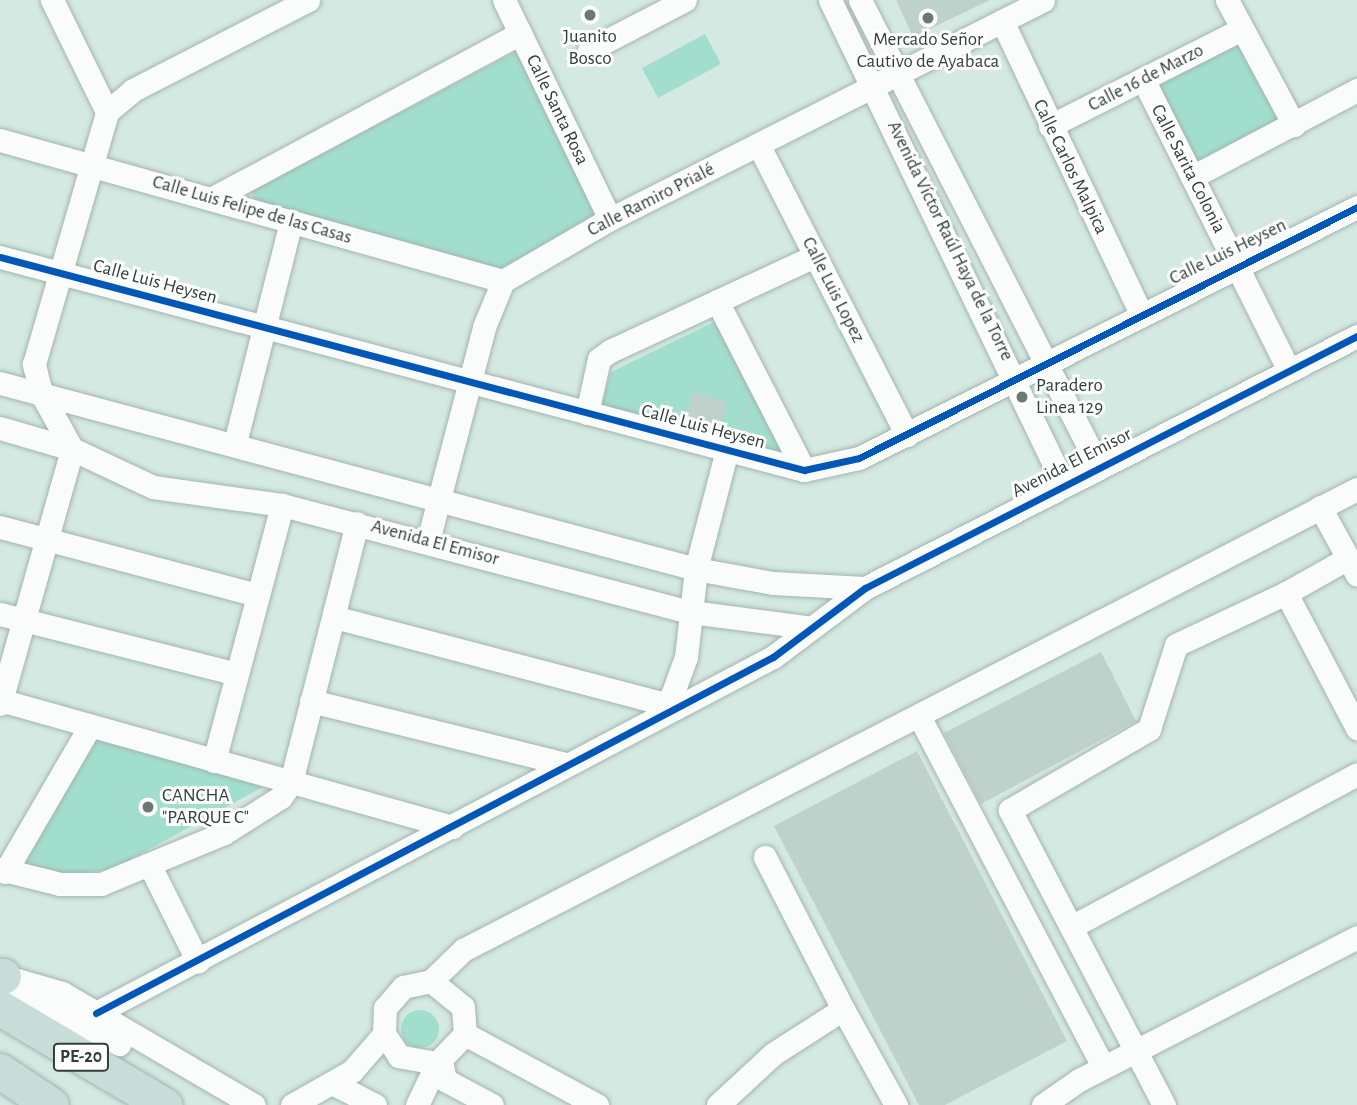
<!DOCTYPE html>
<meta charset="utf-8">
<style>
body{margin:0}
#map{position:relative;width:1357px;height:1105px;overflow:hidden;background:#d4e9e2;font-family:"Alegreya Sans",sans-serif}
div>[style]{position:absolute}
.green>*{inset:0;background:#a2dece}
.round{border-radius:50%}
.building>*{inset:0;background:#bfd1cb}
.path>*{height:3.5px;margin-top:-1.75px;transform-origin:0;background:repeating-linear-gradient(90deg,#c1cac7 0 3.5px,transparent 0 8.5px)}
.roads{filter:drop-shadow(0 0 2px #a3b3ae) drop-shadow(0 0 2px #a3b3ae)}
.minor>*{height:23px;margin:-11.5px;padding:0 11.5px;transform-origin:11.5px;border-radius:11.5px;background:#f9fcfb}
.highway>*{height:35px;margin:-17.5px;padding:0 17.5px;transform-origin:17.5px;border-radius:17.5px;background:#c9ddd8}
.cycleway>*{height:7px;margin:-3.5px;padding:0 3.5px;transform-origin:3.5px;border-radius:3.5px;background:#0057b8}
.dots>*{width:19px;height:19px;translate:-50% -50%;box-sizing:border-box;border:4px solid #fff;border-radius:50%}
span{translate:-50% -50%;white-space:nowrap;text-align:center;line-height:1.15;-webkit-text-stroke:6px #fff;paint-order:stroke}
.shield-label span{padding:2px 5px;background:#fff;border:2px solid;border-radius:5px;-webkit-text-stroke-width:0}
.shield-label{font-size:18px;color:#303f3b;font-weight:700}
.poi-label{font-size:19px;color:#303f3b}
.left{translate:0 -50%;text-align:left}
.street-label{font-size:19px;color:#303f3b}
</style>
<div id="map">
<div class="green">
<div style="clip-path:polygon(705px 34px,721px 64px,658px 98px,642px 68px)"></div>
<div style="clip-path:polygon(1243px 39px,1288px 124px,1199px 169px,1155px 86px)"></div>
<div style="clip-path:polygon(521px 49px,602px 210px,500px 270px,256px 202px,251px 191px)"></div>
<div style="clip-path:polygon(720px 319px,788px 452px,784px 459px,600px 410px,611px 372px)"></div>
<div style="clip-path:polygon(95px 737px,263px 787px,113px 869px,69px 875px,24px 866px)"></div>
<div class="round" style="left:401px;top:1010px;width:38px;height:38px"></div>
</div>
<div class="building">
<div style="clip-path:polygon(896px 0,990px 0,913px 37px)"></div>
<div style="clip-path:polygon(693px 392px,728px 402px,718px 433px,683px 424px)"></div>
<div style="clip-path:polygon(1101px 652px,1136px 721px,981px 804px,944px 733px)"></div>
<div style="clip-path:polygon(917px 751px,1067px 1041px,945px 1105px,919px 1105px,774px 826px)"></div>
</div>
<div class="path">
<div style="left:738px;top:432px;width:31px;rotate:-71deg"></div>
</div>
<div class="roads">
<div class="minor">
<div style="left:52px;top:0;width:125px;rotate:63.8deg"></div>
<div style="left:504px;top:0;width:243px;rotate:64.2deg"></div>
<div style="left:830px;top:0;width:538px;rotate:64.24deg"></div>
<div style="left:860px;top:0;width:525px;rotate:62.9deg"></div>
<div style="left:1227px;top:0;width:142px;rotate:61.8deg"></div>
<div style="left:1002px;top:21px;width:322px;rotate:64.6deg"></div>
<div style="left:589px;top:50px;width:108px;rotate:-27.5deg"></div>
<div style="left:1143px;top:79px;width:326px;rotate:63.4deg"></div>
<div style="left:1050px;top:126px;width:215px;rotate:-26.8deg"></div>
<div style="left:0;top:140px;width:522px;rotate:15.66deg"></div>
<div style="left:759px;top:146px;width:325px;rotate:62.9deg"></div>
<div style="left:1192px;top:177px;width:187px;rotate:-27.8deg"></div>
<div style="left:211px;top:199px;width:351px;rotate:-28.2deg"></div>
<div style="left:0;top:257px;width:832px;rotate:14.84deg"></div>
<div style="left:804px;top:470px;width:56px;rotate:-12.3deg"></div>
<div style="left:859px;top:458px;width:558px;rotate:-26.75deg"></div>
<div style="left:717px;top:301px;width:190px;rotate:62.8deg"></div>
<div style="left:0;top:383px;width:720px;rotate:14.96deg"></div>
<div style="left:696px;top:569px;width:78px;rotate:10.3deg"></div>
<div style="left:773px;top:583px;width:92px;rotate:3.1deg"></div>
<div style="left:587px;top:413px;width:55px;rotate:-77.5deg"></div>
<div style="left:599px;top:359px;width:14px;rotate:-36deg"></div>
<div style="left:610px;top:351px;width:226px;rotate:-24.9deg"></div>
<div style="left:0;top:428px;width:75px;rotate:16.3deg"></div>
<div style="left:72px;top:449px;width:89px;rotate:25.1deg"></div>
<div style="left:153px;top:487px;width:130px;rotate:7.9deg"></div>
<div style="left:282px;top:505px;width:423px;rotate:14.7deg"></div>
<div style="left:691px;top:612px;width:117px;rotate:7.4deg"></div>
<div style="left:235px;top:443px;width:229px;rotate:-75.8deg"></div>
<div style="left:1320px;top:507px;width:77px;rotate:61.4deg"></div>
<div style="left:0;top:527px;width:266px;rotate:14.8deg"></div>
<div style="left:428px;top:541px;width:221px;rotate:-75.3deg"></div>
<div style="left:484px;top:327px;width:50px;rotate:-67.6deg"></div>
<div style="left:503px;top:281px;width:124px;rotate:-30.1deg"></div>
<div style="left:610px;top:219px;width:485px;rotate:-26.8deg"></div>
<div style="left:1286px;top:593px;width:71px;rotate:-29.4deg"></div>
<div style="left:0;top:614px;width:244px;rotate:14.2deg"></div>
<div style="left:334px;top:617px;width:343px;rotate:14.7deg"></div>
<div style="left:0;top:700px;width:470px;rotate:15.7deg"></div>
<div style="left:311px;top:701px;width:263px;rotate:13.9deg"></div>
<div style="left:0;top:704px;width:265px;rotate:-74.2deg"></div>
<div style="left:72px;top:449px;width:64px;rotate:-119deg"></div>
<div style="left:41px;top:393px;width:30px;rotate:-104deg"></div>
<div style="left:34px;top:364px;width:262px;rotate:-73.8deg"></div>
<div style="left:107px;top:112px;width:34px;rotate:-40deg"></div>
<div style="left:133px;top:90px;width:197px;rotate:-27.2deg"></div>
<div style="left:657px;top:714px;width:24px;rotate:-52deg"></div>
<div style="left:672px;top:695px;width:40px;rotate:-69.8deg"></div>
<div style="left:686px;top:657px;width:89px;rotate:-83.5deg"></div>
<div style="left:696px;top:569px;width:123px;rotate:-75.4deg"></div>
<div style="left:919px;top:716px;width:396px;rotate:62.3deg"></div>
<div style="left:214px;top:761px;width:265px;rotate:-75.1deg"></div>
<div style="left:150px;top:866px;width:107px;rotate:63.4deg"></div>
<div style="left:0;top:869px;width:62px;rotate:14deg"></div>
<div style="left:60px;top:884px;width:41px"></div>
<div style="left:101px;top:884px;width:133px;rotate:-22.5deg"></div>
<div style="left:224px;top:833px;width:67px;rotate:-32.3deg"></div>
<div style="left:281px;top:797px;width:18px;rotate:-56deg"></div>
<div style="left:291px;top:782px;width:267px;rotate:-75.7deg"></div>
<div style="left:5px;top:872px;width:169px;rotate:-59.8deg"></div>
<div style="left:1071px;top:927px;width:324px;rotate:-28.1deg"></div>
<div style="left:0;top:975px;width:65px;rotate:16.2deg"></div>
<div style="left:62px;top:993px;width:222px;rotate:30.3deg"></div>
<div style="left:431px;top:981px;width:45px;rotate:-44.1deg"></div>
<div style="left:463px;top:950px;width:1006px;rotate:-27.28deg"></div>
<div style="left:0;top:1000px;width:38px;rotate:2deg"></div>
<div style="left:38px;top:1001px;width:92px;rotate:28deg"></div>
<div style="left:843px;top:1009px;width:110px;rotate:61.1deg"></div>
<div style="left:96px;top:1013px;width:765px;rotate:-27.74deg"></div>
<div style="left:773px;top:657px;width:115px;rotate:-36.9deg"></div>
<div style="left:865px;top:588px;width:553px;rotate:-27.12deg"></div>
<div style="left:465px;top:1034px;width:150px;rotate:28.3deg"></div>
<div style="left:441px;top:1061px;width:19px;rotate:78deg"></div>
<div style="left:445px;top:1080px;width:53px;rotate:28deg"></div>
<div style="left:334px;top:1084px;width:46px;rotate:27.1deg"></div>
<div style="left:292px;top:1105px;width:69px;rotate:-29.5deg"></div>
<div style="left:352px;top:1071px;width:49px;rotate:-49.1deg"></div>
<div style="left:384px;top:1034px;width:26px;rotate:-88deg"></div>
<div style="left:385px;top:1008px;width:28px;rotate:-49deg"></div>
<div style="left:403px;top:987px;width:29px;rotate:-12deg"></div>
<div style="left:431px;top:981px;width:41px;rotate:39.1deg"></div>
<div style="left:463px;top:1007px;width:27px;rotate:86deg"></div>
<div style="left:465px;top:1034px;width:40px;rotate:134deg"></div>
<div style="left:437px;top:1063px;width:39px;rotate:-170deg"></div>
<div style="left:399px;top:1056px;width:27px;rotate:-124deg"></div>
<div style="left:417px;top:1105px;width:47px;rotate:-64.5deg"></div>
<div style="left:718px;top:1105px;width:75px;rotate:-42.8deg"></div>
<div style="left:773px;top:1054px;width:83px;rotate:-32.7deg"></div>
<div style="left:843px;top:1009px;width:171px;rotate:-117.2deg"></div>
<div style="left:1043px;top:1105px;width:44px;rotate:-34.8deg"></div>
<div style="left:1079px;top:1080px;width:313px;rotate:-27.2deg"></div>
<div style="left:1164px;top:1105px;width:333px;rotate:-117.6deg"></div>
<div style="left:1010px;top:810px;width:161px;rotate:-30.2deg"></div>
<div style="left:1149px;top:729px;width:88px;rotate:-72.2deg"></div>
<div style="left:1176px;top:645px;width:122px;rotate:-25.3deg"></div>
<div style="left:1286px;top:593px;width:153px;rotate:62.3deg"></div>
</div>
<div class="highway">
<div style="left:0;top:976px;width:3px"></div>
<div style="left:0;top:1008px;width:191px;rotate:30.6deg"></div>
<div style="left:0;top:1071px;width:61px;rotate:33.7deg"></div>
</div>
</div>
<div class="cycleway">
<div style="left:0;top:257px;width:832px;rotate:14.84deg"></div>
<div style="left:804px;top:470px;width:56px;rotate:-12.3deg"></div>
<div style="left:859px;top:458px;width:558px;rotate:-26.75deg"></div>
<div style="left:96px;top:1013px;width:765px;rotate:-27.74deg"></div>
<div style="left:773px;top:657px;width:115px;rotate:-36.9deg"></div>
<div style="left:865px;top:588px;width:553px;rotate:-27.12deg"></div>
</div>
<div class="dots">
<div style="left:590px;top:15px;background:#697a75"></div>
<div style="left:928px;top:18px;background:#697a75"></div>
<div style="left:1022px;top:397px;background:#697a75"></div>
<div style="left:148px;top:807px;background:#697a75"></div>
</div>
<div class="shield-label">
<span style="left:81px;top:1057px">PE-20</span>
</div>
<div class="poi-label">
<span style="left:590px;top:48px">Juanito<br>Bosco</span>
<span style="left:928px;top:51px">Mercado Señor<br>Cautivo de Ayabaca</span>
<span class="left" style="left:1036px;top:397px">Paradero<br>Linea 129</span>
<span class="left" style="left:162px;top:807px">CANCHA<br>"PARQUE C"</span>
</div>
<div class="street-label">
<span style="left:1146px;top:78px;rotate:-27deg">Calle 16 de Marzo</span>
<span style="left:557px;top:110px;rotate:64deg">Calle Santa Rosa</span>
<span style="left:1070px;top:167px;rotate:64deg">Calle Carlos Malpica</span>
<span style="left:1188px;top:169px;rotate:63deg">Calle Sarita Colonia</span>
<span style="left:651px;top:200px;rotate:-27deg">Calle Ramiro Prialé</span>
<span style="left:252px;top:210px;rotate:16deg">Calle Luis Felipe de las Casas</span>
<span style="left:950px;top:241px;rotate:64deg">Avenida Víctor Raúl Haya de la Torre</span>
<span style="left:1228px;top:252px;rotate:-26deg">Calle Luis Heysen</span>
<span style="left:155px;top:282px;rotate:15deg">Calle Luis Heysen</span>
<span style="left:833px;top:290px;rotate:63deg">Calle Luis Lopez</span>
<span style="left:703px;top:427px;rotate:15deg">Calle Luis Heysen</span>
<span style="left:1072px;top:463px;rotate:-27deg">Avenida El Emisor</span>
<span style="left:435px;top:543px;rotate:15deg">Avenida El Emisor</span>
</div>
</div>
